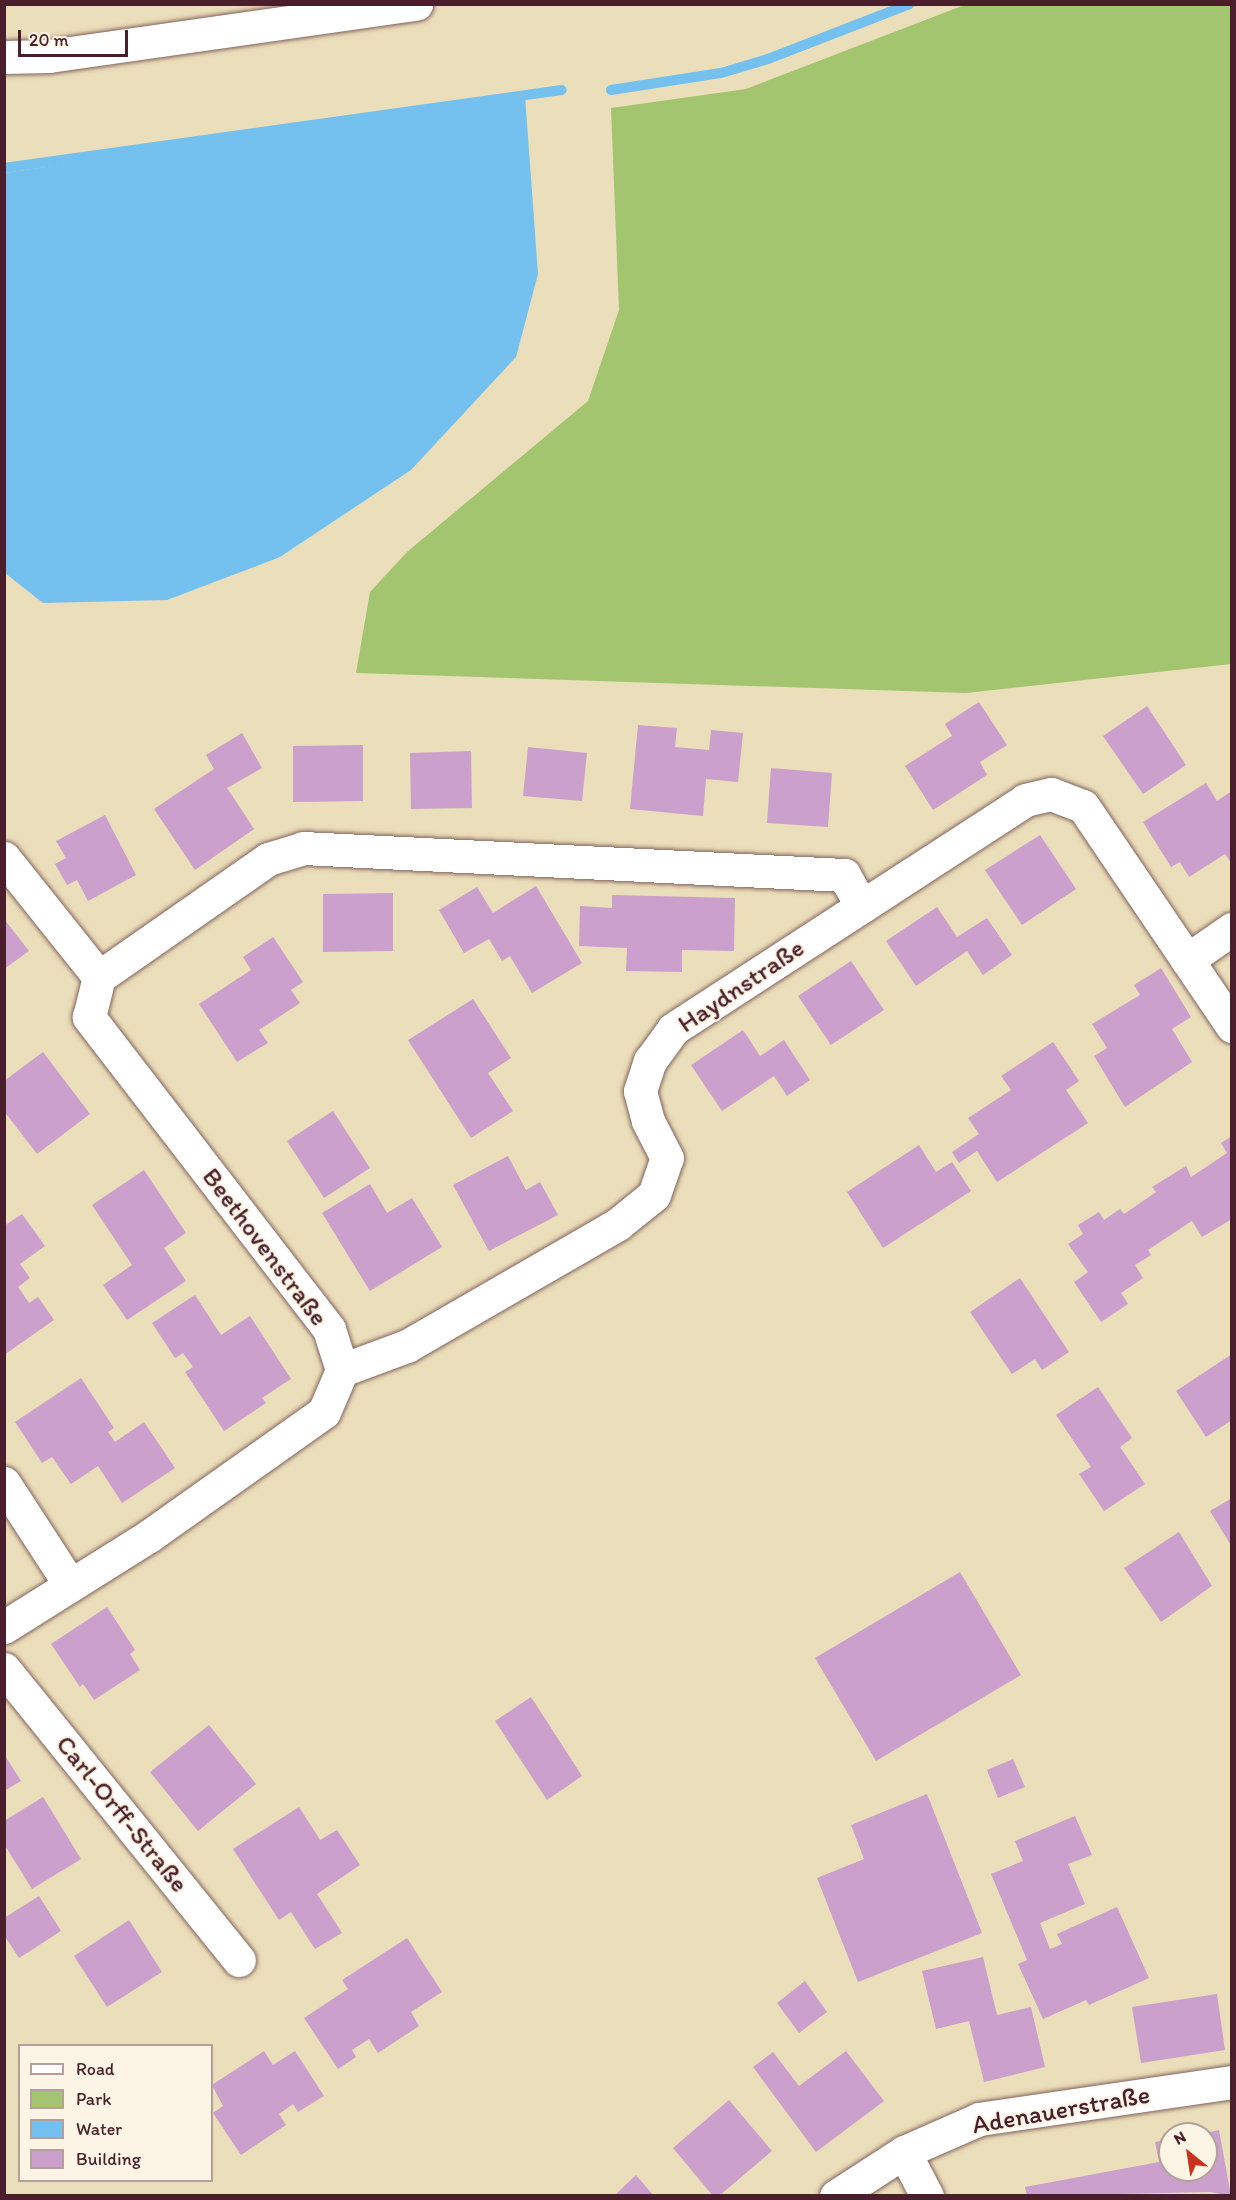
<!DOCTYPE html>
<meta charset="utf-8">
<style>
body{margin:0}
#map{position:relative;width:1236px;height:2200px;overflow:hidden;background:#ebdeba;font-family:Itim,sans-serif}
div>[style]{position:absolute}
.green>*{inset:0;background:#a3c56f}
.water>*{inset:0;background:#74c0ee}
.stream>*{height:10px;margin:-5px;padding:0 5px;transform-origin:5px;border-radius:5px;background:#74c0ee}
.building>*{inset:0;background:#cba0cc}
.roads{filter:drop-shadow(0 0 2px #82625d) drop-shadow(0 0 2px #82625d)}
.minor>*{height:33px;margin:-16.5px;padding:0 16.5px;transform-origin:16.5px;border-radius:16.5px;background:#fff}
.tertiary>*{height:33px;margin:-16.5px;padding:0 16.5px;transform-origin:16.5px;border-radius:16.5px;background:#fff}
span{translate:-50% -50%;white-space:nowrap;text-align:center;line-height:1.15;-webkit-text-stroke:4.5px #fcf5e5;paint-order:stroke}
.street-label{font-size:26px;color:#4a1f2b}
.frame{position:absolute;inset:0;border:6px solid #4a1f2b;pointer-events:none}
.legend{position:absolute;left:18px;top:2044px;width:195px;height:138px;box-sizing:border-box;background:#fcf5e5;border:2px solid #b59f9b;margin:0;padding:8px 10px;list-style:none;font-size:18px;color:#4a1f2b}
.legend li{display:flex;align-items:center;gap:12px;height:30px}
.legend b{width:30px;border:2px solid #b59f9b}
.north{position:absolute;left:1158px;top:2122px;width:60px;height:60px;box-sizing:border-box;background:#fcf5e5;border:2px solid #b59f9b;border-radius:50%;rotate:330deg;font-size:16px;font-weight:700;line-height:24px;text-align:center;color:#4a1f2b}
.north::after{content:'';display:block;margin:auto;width:21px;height:27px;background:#c8321e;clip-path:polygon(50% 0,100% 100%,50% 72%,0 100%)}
.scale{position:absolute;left:18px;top:30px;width:110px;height:27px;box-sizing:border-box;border:3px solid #4a1f2b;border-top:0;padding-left:8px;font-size:18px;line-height:21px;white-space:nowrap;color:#4a1f2b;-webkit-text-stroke:4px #fcf5e5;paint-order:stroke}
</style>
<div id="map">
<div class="green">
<div style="clip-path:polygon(967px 4px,1231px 5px,1231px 664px,966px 693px,356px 673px,370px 592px,407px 552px,588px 401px,619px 310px,611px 108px,746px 89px)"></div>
</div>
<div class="water">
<div style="clip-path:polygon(525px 96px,538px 274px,516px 357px,411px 470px,280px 557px,167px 600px,43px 603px,5px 573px,5px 173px)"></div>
</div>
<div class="stream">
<div style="left:611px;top:90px;width:111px;rotate:-8.8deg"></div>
<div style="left:721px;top:73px;width:49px;rotate:-16.6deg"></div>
<div style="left:768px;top:59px;width:152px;rotate:-21.2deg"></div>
<div style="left:4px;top:168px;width:563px;rotate:-7.96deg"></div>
</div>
<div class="building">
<div style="clip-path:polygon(979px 702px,1007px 745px,980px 762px,987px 775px,933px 810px,905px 766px,952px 736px,945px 724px)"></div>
<div style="clip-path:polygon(1147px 706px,1186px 765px,1143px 794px,1103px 736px)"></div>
<div style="clip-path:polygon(638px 725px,677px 728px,675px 747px,709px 750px,711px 730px,743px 733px,738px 782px,706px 779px,703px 816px,630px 809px)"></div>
<div style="clip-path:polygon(242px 733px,262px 768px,227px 788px,254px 829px,195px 870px,154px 809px,214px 769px,206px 755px)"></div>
<div style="clip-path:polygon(363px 745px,363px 801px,293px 802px,293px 746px)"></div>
<div style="clip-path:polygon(528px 747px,587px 753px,582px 801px,523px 796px)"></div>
<div style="clip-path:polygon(471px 751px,472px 808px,411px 809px,410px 753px)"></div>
<div style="clip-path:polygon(771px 768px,832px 773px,828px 827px,767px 823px)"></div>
<div style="clip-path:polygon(1206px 783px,1217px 801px,1232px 791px,1232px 864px,1225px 854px,1189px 877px,1180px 862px,1171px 867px,1143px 822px)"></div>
<div style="clip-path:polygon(105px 815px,136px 875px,88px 901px,77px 880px,67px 885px,55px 864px,66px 858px,56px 841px)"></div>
<div style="clip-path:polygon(1040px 835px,1076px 889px,1022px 925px,985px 870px)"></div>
<div style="clip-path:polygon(536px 886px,582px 963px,532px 993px,510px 956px,502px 961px,489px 939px,464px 953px,439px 910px,477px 887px,493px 913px)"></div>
<div style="clip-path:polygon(393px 893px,393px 951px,323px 952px,323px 894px)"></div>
<div style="clip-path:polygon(612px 895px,735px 898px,734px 951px,682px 950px,682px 972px,626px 971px,627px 948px,579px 946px,580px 906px,612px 908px)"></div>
<div style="clip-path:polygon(937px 907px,957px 937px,987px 918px,1012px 955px,983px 975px,967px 951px,916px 986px,886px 941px)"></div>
<div style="clip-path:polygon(4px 919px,29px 951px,4px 969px)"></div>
<div style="clip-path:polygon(273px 937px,303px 982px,291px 990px,300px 1003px,259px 1030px,268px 1043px,237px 1062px,199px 1004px,251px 970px,243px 957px)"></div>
<div style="clip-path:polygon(851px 961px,884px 1010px,831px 1045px,798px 996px)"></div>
<div style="clip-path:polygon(1161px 968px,1191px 1017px,1172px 1029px,1192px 1062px,1125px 1107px,1094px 1056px,1107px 1048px,1092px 1024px,1140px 995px,1134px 985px)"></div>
<div style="clip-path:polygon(473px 999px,511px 1058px,488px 1073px,513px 1111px,471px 1138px,408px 1040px)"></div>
<div style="clip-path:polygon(743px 1030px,760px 1056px,784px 1040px,810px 1080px,787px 1096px,774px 1076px,722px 1111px,691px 1065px)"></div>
<div style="clip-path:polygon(1053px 1042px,1079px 1081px,1066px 1090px,1088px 1123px,997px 1182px,977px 1151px,959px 1163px,952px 1152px,979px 1134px,968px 1118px,1011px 1090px,1001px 1076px)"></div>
<div style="clip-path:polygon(43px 1052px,90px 1114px,37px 1154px,4px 1111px,4px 1081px)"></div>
<div style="clip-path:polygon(333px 1111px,370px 1168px,324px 1198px,287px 1141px)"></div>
<div style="clip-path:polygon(1232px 1136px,1232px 1219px,1202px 1237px,1192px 1221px,1148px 1250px,1151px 1255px,1135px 1265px,1143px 1278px,1121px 1293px,1128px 1304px,1101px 1322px,1074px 1282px,1088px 1272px,1068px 1244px,1083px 1234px,1078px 1225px,1099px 1212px,1104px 1220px,1120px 1209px,1124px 1214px,1156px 1192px,1152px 1187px,1186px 1166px,1191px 1177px,1227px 1153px,1221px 1143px)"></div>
<div style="clip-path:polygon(919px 1145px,936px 1172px,952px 1162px,971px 1191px,883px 1248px,847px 1192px)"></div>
<div style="clip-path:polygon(508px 1156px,526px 1190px,540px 1182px,558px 1215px,489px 1251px,453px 1185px)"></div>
<div style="clip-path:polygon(144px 1170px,186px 1233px,164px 1248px,186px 1281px,127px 1320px,103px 1285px,132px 1265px,92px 1205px)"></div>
<div style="clip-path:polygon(370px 1184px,387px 1213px,412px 1198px,442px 1247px,370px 1291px,322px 1213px)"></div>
<div style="clip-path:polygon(22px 1214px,45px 1246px,20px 1264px,30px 1278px,18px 1287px,29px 1303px,38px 1297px,54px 1320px,4px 1355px,4px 1226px)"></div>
<div style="clip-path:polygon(1020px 1278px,1069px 1352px,1042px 1370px,1035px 1359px,1012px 1374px,970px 1312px)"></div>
<div style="clip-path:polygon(195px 1295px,221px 1335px,250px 1316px,291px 1379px,262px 1398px,266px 1403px,224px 1431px,185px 1372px,193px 1367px,183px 1353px,175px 1358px,152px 1323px)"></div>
<div style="clip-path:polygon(1232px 1354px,1232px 1420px,1206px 1437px,1176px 1391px)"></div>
<div style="clip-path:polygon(81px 1378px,114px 1428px,108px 1432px,115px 1442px,144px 1422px,175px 1468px,122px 1503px,98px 1466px,71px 1484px,52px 1457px,42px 1463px,15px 1422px)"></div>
<div style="clip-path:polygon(1098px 1387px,1132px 1438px,1120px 1447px,1145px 1484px,1104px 1511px,1079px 1474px,1091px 1467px,1056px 1415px)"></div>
<div style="clip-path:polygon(1232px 1498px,1232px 1547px,1210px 1511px)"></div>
<div style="clip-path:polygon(1179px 1532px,1212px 1586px,1161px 1622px,1124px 1568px)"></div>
<div style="clip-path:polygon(960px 1572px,1021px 1675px,876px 1761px,815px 1658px)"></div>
<div style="clip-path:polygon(107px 1607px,135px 1650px,130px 1654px,140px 1670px,94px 1700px,83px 1684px,80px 1687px,51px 1644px)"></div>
<div style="clip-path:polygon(531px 1697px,582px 1776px,547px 1800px,495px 1721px)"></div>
<div style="clip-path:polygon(209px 1725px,256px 1784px,198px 1831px,150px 1772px)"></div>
<div style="clip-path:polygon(4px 1754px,21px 1781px,4px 1791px)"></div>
<div style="clip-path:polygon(1013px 1759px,1025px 1787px,998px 1798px,987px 1770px)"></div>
<div style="clip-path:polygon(927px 1794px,982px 1933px,858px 1982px,817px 1878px,864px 1859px,851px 1825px)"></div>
<div style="clip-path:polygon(43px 1797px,81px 1859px,32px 1889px,4px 1844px,4px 1821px)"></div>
<div style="clip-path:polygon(299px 1807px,320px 1840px,337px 1830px,360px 1865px,317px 1894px,342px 1933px,315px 1949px,291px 1912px,279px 1920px,233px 1849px)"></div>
<div style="clip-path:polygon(1075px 1816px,1092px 1855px,1068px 1864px,1085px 1904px,1040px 1923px,1050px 1949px,1062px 1944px,1057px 1934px,1117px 1907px,1149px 1978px,1089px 2005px,1086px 2000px,1043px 2019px,1018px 1964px,1027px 1960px,991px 1874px,1023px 1861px,1015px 1841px)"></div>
<div style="clip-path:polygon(39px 1896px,61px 1931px,19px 1958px,4px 1935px,4px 1918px)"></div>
<div style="clip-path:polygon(129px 1920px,162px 1972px,107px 2007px,74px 1956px)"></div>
<div style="clip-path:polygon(407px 1938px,442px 1992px,411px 2012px,419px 2026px,378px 2053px,369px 2039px,352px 2050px,356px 2057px,338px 2069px,304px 2018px,348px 1989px,342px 1980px)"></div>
<div style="clip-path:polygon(983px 1957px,997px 2015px,1031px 2007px,1045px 2067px,984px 2082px,969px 2021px,936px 2029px,922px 1971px)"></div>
<div style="clip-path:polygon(805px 1981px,827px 2012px,799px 2033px,777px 2003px)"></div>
<div style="clip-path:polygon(1217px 1994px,1225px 2050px,1141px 2063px,1132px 2007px)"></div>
<div style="clip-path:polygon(264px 2051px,273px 2065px,295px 2051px,324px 2096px,298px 2112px,293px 2104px,279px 2114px,286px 2125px,241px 2155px,213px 2113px,223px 2106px,212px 2085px)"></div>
<div style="clip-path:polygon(846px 2051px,884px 2101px,816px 2152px,753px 2067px,773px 2052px,799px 2086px)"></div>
<div style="clip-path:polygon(729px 2100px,772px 2151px,719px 2196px,713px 2196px,673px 2148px)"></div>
<div style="clip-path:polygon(1219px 2130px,1231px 2196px,1210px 2192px,1027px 2196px,1025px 2187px,1159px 2162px,1155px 2142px,1170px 2139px,1170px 2170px,1206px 2170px,1206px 2133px)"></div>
<div style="clip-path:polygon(636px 2175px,654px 2196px,614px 2196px)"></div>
</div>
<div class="roads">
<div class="minor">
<div style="left:4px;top:57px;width:45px;rotate:-1.3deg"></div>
<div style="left:49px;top:56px;width:371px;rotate:-8.1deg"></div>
<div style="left:4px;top:858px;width:152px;rotate:51.4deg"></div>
<div style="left:1187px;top:960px;width:55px;rotate:-34.6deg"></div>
<div style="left:342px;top:1370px;width:69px;rotate:-20.3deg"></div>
<div style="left:407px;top:1346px;width:244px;rotate:-30deg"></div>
<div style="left:618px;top:1224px;width:46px;rotate:-38.9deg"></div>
<div style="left:654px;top:1195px;width:39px;rotate:-71deg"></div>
<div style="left:667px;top:1158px;width:42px;rotate:-117.2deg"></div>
<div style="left:648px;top:1121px;width:31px;rotate:-105deg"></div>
<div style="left:640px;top:1091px;width:32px;rotate:-72deg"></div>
<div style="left:650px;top:1061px;width:39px;rotate:-54deg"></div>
<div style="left:673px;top:1029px;width:420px;rotate:-33deg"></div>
<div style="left:1025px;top:800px;width:27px;rotate:-13deg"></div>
<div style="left:1051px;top:794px;width:34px;rotate:21deg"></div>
<div style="left:1083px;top:806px;width:266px;rotate:55.9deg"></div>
<div style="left:4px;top:1483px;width:119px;rotate:57deg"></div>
<div style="left:4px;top:1627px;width:171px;rotate:-32.1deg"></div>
<div style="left:149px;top:1536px;width:214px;rotate:-35.3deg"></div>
<div style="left:324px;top:1412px;width:46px;rotate:-66.8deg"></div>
<div style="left:342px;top:1370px;width:43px;rotate:-107.6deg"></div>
<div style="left:329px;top:1329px;width:394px;rotate:-127.6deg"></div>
<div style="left:89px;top:1017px;width:41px;rotate:-76deg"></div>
<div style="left:99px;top:977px;width:206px;rotate:-34.9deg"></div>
<div style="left:268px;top:859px;width:37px;rotate:-17deg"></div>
<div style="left:303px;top:848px;width:542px;rotate:2.86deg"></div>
<div style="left:844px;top:875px;width:36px;rotate:60deg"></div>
<div style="left:4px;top:1669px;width:374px;rotate:51.1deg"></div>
<div style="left:904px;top:2152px;width:50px;rotate:62.4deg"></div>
</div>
<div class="tertiary">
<div style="left:836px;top:2196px;width:81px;rotate:-32.9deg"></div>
<div style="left:904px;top:2152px;width:82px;rotate:-23.7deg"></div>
<div style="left:979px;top:2119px;width:256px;rotate:-8.3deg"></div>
</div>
</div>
<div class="street-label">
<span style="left:741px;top:986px;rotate:-34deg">Haydnstraße</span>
<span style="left:265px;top:1247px;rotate:53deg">Beethovenstraße</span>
<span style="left:122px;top:1814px;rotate:51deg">Carl-Orff-Straße</span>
<span style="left:1061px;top:2110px;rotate:-10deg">Adenauerstraße</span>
</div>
<div class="frame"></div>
<ul class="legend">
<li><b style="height:8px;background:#fff"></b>Road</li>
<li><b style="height:16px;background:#a3c56f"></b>Park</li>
<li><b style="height:16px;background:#74c0ee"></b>Water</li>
<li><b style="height:16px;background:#cba0cc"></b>Building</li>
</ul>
<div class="north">N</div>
<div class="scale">20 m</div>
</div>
